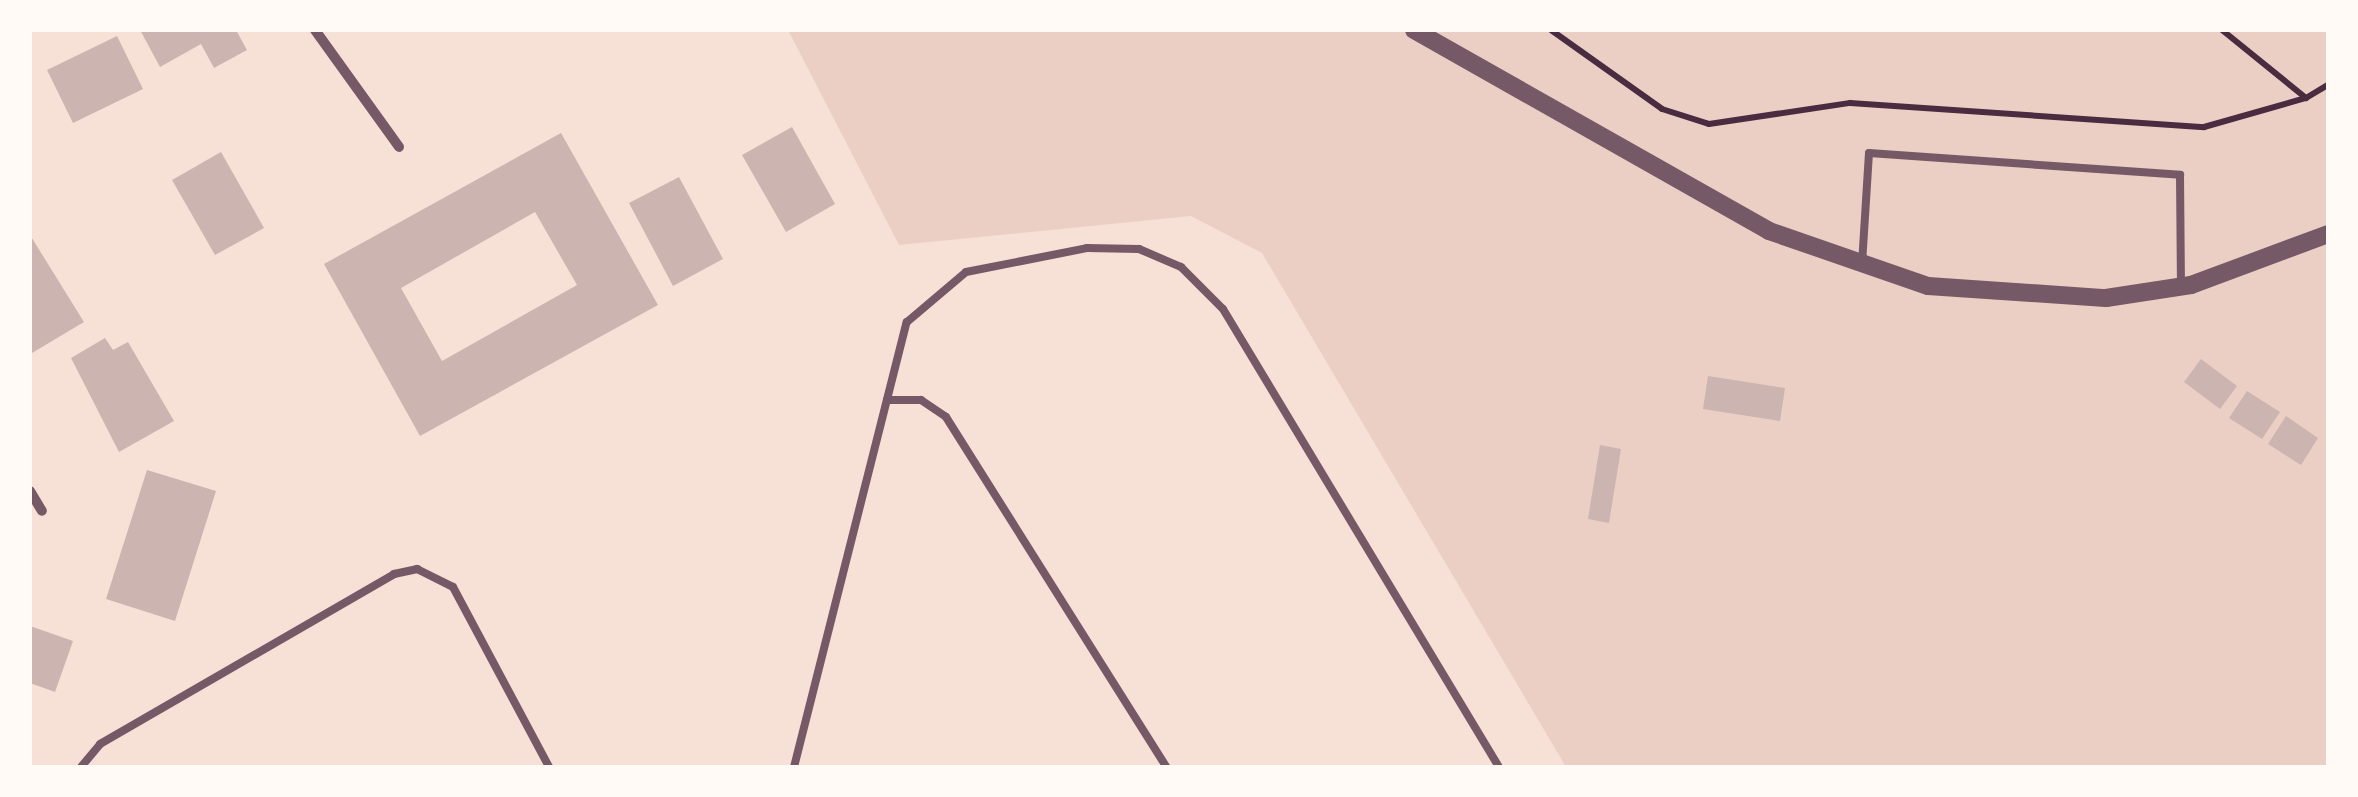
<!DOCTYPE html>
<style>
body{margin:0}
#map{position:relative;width:2358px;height:797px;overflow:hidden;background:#f7e1d7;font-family:Signika,sans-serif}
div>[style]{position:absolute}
.green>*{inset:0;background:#ebcfc5}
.building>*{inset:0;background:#ccb4b1}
.path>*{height:6px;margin:-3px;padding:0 3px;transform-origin:3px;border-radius:3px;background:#4a2c40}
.service>*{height:8px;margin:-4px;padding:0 4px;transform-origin:4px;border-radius:4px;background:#755966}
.minor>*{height:10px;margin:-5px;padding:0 5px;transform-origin:5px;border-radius:5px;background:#755966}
.tertiary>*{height:18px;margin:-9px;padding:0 9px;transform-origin:9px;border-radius:9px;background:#755966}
span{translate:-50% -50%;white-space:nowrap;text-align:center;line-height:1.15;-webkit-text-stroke:9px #fffaf5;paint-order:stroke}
.frame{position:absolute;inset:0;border:32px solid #fffaf5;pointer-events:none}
</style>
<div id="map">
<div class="green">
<div style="clip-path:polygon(788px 30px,2328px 30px,2328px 767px,1566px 767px,1262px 253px,1191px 216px,899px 245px)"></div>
</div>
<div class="building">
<div style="clip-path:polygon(140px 30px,236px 30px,247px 50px,214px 68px,201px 44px,160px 67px)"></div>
<div style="clip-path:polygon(117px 36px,143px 89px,73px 123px,47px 70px)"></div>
<div style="clip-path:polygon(792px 127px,835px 204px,786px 232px,742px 155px)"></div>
<div style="clip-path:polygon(evenodd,561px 133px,658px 305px,420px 436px,324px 264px,561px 133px,535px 212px,577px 285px,442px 361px,401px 288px,535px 212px)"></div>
<div style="clip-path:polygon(221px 152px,264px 228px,215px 255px,172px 180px)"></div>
<div style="clip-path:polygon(679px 177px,723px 259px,673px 286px,629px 203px)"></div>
<div style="clip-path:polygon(30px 235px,84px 322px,32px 353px,30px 349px)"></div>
<div style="clip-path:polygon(105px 338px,113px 350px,128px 342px,174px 421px,119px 452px,71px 358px)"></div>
<div style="clip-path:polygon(2201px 359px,2237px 386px,2220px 409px,2184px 382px)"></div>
<div style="clip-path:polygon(1708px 376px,1785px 388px,1780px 421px,1703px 409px)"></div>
<div style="clip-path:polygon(2247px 391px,2280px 412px,2262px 439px,2229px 418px)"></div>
<div style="clip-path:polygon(2286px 416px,2318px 438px,2301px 465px,2268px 444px)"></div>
<div style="clip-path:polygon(1600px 445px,1621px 449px,1609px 523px,1588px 519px)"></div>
<div style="clip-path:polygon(147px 470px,216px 491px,175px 621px,106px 599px)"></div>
<div style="clip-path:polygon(30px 626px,73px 641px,55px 692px,30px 683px)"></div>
</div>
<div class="path">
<div style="left:1551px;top:30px;width:136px;rotate:35.4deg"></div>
<div style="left:1662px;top:109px;width:49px;rotate:17.7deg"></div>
<div style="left:1709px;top:124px;width:143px;rotate:-8.5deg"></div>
<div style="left:1850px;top:103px;width:355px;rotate:3.9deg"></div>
<div style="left:2204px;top:127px;width:106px;rotate:-15.9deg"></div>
<div style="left:2306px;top:98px;width:108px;rotate:-141deg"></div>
<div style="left:2306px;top:98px;width:26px;rotate:-31deg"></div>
</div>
<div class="service">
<div style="left:1862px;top:264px;width:111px;rotate:-86.4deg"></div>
<div style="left:1869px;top:153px;width:312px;rotate:4deg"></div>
<div style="left:2180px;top:175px;width:112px;rotate:89.5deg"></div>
<div style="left:887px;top:400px;width:34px"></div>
<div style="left:921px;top:400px;width:30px;rotate:34deg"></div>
<div style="left:946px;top:417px;width:413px;rotate:57.8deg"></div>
<div style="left:81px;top:767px;width:30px;rotate:-50deg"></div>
<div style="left:100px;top:744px;width:340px;rotate:-30deg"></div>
<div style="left:394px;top:574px;width:24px;rotate:-12deg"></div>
<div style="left:417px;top:569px;width:40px;rotate:26.6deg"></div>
<div style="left:453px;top:587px;width:204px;rotate:61.9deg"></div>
<div style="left:794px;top:767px;width:459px;rotate:-75.8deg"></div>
<div style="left:907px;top:322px;width:77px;rotate:-40.3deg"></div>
<div style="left:966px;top:272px;width:123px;rotate:-11.2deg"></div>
<div style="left:1087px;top:248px;width:52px;rotate:1.1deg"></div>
<div style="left:1139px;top:249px;width:46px;rotate:23.2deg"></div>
<div style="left:1181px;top:267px;width:59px;rotate:45deg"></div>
<div style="left:1223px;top:309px;width:535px;rotate:58.93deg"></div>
</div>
<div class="minor">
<div style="left:315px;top:30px;width:144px;rotate:54.3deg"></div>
<div style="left:30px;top:491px;width:23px;rotate:59deg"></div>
</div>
<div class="tertiary">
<div style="left:1414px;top:30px;width:408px;rotate:29.5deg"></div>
<div style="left:1769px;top:231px;width:168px;rotate:19.1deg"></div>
<div style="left:1928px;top:286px;width:178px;rotate:3.9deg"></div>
<div style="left:2106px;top:298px;width:86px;rotate:-8.7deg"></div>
<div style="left:2191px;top:285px;width:146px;rotate:-20.4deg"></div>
</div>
<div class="frame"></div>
</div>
